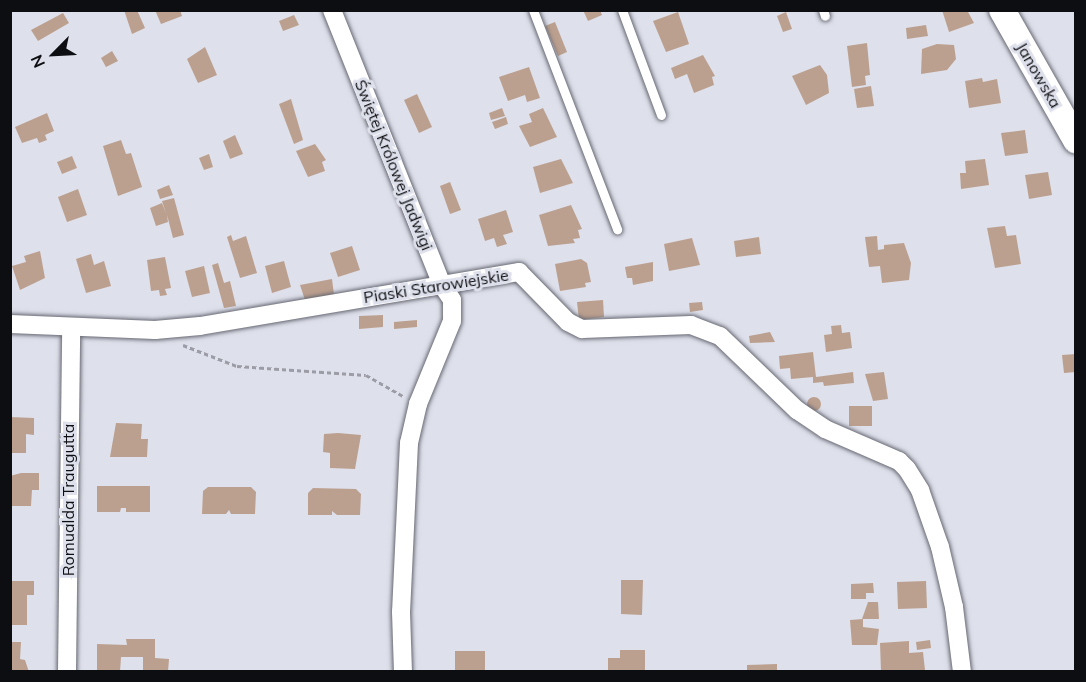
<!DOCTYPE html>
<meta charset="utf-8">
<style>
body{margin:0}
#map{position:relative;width:1086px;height:682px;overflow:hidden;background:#dee0eb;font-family:Mulish,sans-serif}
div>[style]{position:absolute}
.building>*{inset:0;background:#bca08f}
.round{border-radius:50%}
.path>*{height:3px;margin-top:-1.5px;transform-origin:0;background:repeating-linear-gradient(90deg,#9b9ca5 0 4.5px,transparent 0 7.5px)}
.roads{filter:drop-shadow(0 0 2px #666872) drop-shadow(0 0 2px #666872)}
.service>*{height:9px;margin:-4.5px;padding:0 4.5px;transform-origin:4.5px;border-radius:4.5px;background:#fff}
.minor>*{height:18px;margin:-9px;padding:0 9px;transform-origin:9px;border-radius:9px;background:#fff}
.secondary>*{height:26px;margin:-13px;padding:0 13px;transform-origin:13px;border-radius:13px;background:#fff}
span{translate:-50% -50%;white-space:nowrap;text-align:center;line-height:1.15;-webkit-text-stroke:6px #dee0eb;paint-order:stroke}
.street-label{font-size:16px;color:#0d0e12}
.frame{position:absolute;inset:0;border:12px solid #0d0e12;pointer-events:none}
.north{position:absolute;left:24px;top:24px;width:60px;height:60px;-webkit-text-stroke:4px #dee0eb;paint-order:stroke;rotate:246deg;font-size:16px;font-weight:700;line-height:24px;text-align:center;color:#0d0e12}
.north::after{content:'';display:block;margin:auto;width:21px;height:27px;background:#0d0e12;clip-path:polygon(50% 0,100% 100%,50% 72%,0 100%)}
</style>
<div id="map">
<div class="building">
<div style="clip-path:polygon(124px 10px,137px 10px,145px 28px,132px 34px)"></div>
<div style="clip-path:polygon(155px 10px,180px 10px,182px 16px,161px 24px)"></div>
<div style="clip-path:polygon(583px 10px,600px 10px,602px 15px,588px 21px)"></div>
<div style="clip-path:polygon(942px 10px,967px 10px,974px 23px,949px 32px)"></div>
<div style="clip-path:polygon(678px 12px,689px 44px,666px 52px,653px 21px)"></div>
<div style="clip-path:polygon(786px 12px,792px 29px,783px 32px,777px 16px)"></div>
<div style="clip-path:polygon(63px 13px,69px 23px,38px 41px,31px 30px)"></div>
<div style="clip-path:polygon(294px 15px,299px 25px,283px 31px,279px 21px)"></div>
<div style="clip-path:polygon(555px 22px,567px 52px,558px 56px,545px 26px)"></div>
<div style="clip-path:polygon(926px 25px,928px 36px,907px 39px,906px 28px)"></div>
<div style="clip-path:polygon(867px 43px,870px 75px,865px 76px,866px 85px,852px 87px,847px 46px)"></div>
<div style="clip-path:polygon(937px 44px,954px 45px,956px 59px,947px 70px,921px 74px,922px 49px)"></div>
<div style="clip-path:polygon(205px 47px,217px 75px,198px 83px,187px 59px)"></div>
<div style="clip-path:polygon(112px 51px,118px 61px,106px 67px,101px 58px)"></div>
<div style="clip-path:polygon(703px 55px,715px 76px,712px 77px,714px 85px,694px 93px,687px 74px,675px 79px,671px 68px)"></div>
<div style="clip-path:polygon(820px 65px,827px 75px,829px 93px,806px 105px,792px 76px)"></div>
<div style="clip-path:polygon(529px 67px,540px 98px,527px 102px,525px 95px,508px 101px,499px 77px)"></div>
<div style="clip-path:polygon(982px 78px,983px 82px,997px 79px,1001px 103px,969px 108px,965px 81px)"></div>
<div style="clip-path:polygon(871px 86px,874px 106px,857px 108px,854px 89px)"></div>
<div style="clip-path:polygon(417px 94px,432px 127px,419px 133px,404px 100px)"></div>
<div style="clip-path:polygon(291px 99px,303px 140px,294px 144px,279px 104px)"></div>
<div style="clip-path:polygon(502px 108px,505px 116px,491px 120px,489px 113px)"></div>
<div style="clip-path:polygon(543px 108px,557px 137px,530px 147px,519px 126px,532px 122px,529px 114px)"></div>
<div style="clip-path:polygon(47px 113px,54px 131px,45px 135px,47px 140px,39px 143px,37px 138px,22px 143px,15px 127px)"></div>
<div style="clip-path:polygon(506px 117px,508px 124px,495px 129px,492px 122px)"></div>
<div style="clip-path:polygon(1025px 130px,1028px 153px,1005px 156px,1001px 133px)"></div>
<div style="clip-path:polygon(235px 135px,243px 154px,230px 159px,223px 141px)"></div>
<div style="clip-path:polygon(121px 140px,126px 154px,131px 153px,142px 187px,118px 196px,103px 146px)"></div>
<div style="clip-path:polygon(315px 144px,326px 160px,322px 162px,325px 171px,308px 177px,296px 151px)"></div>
<div style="clip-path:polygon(209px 154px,213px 167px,204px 170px,199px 158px)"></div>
<div style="clip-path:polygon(72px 156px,77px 168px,62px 174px,57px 162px)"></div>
<div style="clip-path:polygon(561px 159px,573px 183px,540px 193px,533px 167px)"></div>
<div style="clip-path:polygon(985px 159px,989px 185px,961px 189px,960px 173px,966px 173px,965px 161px)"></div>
<div style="clip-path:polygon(1048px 172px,1052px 195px,1029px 199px,1025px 175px)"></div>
<div style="clip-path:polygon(450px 182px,461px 210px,450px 214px,440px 186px)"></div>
<div style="clip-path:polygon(169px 185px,173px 195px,160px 199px,157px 190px)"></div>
<div style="clip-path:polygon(78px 189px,87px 215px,67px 222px,58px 197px)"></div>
<div style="clip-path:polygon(174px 198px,184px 235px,173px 238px,167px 215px,168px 222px,156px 226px,150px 208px,162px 203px,166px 213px,162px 201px)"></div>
<div style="clip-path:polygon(571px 205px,582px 229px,578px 230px,580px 238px,573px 239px,575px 243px,548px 246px,539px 215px)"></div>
<div style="clip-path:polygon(506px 210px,513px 232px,503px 235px,507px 244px,497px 247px,494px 238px,485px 241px,478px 219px)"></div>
<div style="clip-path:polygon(1005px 226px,1007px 236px,1016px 235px,1021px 264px,995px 268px,987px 228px)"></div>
<div style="clip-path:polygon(231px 235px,233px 241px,246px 236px,257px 273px,240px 278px,227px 237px)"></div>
<div style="clip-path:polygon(877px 236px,878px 250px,884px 249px,884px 245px,904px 243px,911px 263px,909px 280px,882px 283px,880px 266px,869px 267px,865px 237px)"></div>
<div style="clip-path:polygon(759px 237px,761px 254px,736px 257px,734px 241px)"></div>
<div style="clip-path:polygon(692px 238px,700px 265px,669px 271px,664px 244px)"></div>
<div style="clip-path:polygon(352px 246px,360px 270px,338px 277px,330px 253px)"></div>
<div style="clip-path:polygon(40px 251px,45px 278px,20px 290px,12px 266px,26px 262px,24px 256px)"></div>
<div style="clip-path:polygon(91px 254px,94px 265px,104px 261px,111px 286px,86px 293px,76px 259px)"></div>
<div style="clip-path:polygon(165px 257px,171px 288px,165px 289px,167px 295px,160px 296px,159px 290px,151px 291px,147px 260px)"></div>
<div style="clip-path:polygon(581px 259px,587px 263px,591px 282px,585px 283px,586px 287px,560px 291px,555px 264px)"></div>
<div style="clip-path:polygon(284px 261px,291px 287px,272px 293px,265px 266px)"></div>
<div style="clip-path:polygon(653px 262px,653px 281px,633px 285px,632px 278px,627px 278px,625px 267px)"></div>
<div style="clip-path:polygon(218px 263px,224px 283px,230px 281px,236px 306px,224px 308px,212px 265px)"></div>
<div style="clip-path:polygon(204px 266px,210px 293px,192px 297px,185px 271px)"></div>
<div style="clip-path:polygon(332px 279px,334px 295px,305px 300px,300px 285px)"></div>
<div style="clip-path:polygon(603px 300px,604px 317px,579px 320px,577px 302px)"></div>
<div style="clip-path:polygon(702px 302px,703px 310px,690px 312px,689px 303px)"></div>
<div style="clip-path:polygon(383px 315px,383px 327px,359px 329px,359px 316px)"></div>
<div style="clip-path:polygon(417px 320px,417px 327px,394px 329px,394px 322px)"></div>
<div style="clip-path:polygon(841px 325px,842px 333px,850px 332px,852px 348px,826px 352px,824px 335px,832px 334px,831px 326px)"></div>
<div style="clip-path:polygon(770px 332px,775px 342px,750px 343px,749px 336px)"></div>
<div style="clip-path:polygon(813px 352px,816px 377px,853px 372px,854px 383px,824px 386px,823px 382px,813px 383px,813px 377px,791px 379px,790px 368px,780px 369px,779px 356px)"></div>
<div style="clip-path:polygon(1076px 354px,1076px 372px,1064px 373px,1062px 355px)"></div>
<div style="clip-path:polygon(884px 372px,888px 399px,873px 401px,865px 374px)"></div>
<div class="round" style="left:807px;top:397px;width:14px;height:14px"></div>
<div style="clip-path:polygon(849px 406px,872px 406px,872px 426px,849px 426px)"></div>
<div style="clip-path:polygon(10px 417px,34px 418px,34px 435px,26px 434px,26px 453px,10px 453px)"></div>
<div style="clip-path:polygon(116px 423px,142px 424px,141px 439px,148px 439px,147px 457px,110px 457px)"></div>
<div style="clip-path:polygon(338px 433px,361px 435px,355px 469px,330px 468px,330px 453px,323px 452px,324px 434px)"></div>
<div style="clip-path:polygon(21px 473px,39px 473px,39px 490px,32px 490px,31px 506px,11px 506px,10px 476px)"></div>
<div style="clip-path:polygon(97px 486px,150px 486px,150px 512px,126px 512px,126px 508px,121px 508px,120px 512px,97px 512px)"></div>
<div style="clip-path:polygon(208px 487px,251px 487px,256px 492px,255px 514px,231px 514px,229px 510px,226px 514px,202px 514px,203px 491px)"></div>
<div style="clip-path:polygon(313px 488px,356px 489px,361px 494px,360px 515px,337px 515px,332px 511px,332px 515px,308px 515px,308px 493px)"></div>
<div style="clip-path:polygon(621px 580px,643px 580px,642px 615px,621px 614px)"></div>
<div style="clip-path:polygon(10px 581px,34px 581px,34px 595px,27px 595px,27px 625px,10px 625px)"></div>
<div style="clip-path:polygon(926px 581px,927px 608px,898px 609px,897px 582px)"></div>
<div style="clip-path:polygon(873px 583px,874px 593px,866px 593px,866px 599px,851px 599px,851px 584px)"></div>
<div style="clip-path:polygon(868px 602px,878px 602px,879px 619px,862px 619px)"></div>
<div style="clip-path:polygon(863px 619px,863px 627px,879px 629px,877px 645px,852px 645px,850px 620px)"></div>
<div style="clip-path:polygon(126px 639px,155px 639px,155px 658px,169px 659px,168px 672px,143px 672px,143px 657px,121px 657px,120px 672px,97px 672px,97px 644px,127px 645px)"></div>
<div style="clip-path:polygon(930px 640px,931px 648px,917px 650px,916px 642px)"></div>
<div style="clip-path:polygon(909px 641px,909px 653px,923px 652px,925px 670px,881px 672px,880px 643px)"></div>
<div style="clip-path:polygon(10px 642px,21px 642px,20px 659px,25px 660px,29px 672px,10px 672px)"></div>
<div style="clip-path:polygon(620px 650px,645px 650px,645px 670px,608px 672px,608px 658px,620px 658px)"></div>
<div style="clip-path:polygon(455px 651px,485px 651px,485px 672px,455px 672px)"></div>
<div style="clip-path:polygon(777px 664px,777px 672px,747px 672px,747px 665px)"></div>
</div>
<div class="path">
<div style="left:183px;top:345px;width:58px;rotate:21.3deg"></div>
<div style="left:237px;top:366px;width:129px;rotate:4deg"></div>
<div style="left:366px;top:375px;width:43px;rotate:29.6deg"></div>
</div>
<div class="roads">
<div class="service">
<div style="left:533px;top:10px;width:235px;rotate:69deg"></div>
<div style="left:622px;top:10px;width:112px;rotate:69.6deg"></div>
<div style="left:823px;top:10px;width:6px;rotate:72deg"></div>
</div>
<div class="minor">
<div style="left:332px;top:10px;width:296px;rotate:68.2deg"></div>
<div style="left:442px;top:285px;width:18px;rotate:56deg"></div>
<div style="left:452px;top:300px;width:21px;rotate:90deg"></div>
<div style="left:452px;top:321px;width:90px;rotate:112.3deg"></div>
<div style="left:418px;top:404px;width:40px;rotate:103deg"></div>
<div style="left:409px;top:443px;width:169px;rotate:92.7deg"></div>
<div style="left:401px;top:612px;width:60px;rotate:88.1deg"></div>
<div style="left:10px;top:324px;width:145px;rotate:2.4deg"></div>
<div style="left:155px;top:330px;width:45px;rotate:-5.1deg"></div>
<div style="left:200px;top:326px;width:324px;rotate:-9.6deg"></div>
<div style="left:519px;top:272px;width:70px;rotate:45.6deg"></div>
<div style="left:568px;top:322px;width:16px;rotate:27deg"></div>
<div style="left:582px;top:329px;width:109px;rotate:-2.1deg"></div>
<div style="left:691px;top:325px;width:31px;rotate:21deg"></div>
<div style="left:720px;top:336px;width:107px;rotate:43.9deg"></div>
<div style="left:797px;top:410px;width:34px;rotate:34deg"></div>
<div style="left:825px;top:429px;width:81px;rotate:23.4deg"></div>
<div style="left:899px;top:461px;width:11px;rotate:45deg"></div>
<div style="left:907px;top:469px;width:25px;rotate:58deg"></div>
<div style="left:920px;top:490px;width:60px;rotate:70.7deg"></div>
<div style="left:940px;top:547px;width:62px;rotate:76.9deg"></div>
<div style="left:954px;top:607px;width:65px;rotate:83deg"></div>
<div style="left:67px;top:672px;width:343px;rotate:-89.3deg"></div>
</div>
<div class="secondary">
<div style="left:1002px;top:10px;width:150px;rotate:60.4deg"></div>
</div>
</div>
<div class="street-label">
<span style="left:1039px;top:75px;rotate:60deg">Janowska</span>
<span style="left:394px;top:165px;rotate:68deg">Świętej Królowej Jadwigi</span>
<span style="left:436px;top:286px;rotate:-9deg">Piaski Starowiejskie</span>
<span style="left:68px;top:500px;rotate:-90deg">Romualda Traugutta</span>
</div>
<div class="frame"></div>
<div class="north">N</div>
</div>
